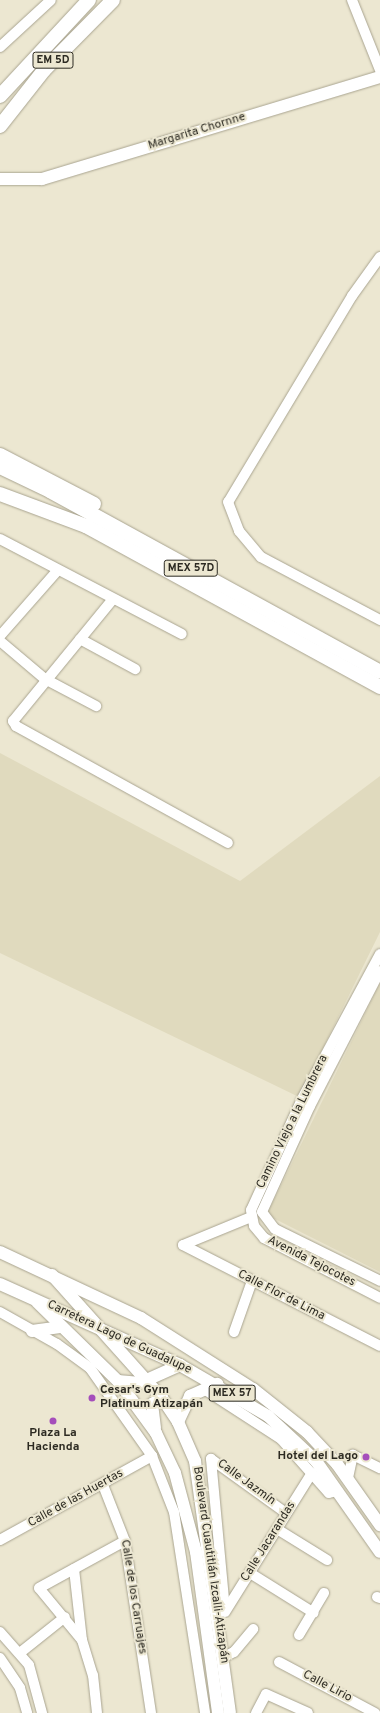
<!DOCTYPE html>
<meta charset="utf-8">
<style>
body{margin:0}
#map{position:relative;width:380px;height:1713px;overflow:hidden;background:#ece7d1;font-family:Overpass,sans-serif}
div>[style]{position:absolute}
.built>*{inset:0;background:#e0dabe}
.roads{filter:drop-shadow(0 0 1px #a9a490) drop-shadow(0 0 1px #a9a490)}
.minor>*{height:10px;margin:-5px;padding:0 5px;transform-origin:5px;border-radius:5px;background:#fff}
.major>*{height:12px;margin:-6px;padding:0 6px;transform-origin:6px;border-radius:6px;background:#fff}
.highway>*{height:14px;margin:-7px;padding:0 7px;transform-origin:7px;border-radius:7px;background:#fff}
.dots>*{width:11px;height:11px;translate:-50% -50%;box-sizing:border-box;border:2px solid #ece7d1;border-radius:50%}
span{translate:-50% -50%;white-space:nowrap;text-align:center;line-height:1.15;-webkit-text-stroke:4px #ece7d1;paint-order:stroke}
.shield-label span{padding:1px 3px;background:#ece7d1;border:1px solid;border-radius:3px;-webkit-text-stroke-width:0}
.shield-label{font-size:11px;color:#2c2a22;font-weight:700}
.street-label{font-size:12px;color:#2c2a22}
.poi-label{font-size:12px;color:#2c2a22;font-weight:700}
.left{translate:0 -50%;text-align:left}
.right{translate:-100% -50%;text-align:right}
</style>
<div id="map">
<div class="built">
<div style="clip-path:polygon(0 753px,240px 881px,380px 776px,380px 932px,299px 1097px,0 953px)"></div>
<div style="clip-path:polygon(380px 983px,380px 1272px,271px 1217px,268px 1212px)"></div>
</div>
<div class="roads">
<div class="minor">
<div style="left:352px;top:0;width:75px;rotate:68.2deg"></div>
<div style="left:0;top:47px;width:69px;rotate:-42.7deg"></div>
<div style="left:380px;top:257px;width:48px;rotate:125.7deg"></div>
<div style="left:352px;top:296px;width:240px;rotate:121deg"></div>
<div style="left:228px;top:502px;width:31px;rotate:69deg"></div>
<div style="left:239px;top:531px;width:34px;rotate:50deg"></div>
<div style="left:261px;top:557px;width:135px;rotate:27.9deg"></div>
<div style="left:0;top:539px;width:205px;rotate:27.6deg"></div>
<div style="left:113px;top:599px;width:158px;rotate:129.3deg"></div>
<div style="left:13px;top:721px;width:6px;rotate:59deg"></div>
<div style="left:16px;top:726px;width:242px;rotate:28.9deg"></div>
<div style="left:0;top:636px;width:88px;rotate:-48.7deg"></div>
<div style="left:80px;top:639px;width:63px;rotate:28.6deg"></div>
<div style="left:0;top:641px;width:59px;rotate:40.2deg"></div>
<div style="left:45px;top:679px;width:58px;rotate:27.9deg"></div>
<div style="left:380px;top:954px;width:167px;rotate:118.3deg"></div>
<div style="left:301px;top:1101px;width:120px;rotate:114.6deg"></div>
<div style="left:251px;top:1210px;width:16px;rotate:79deg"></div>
<div style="left:254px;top:1226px;width:16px;rotate:50deg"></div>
<div style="left:264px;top:1238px;width:131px;rotate:27.3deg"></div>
<div style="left:380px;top:971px;width:152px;rotate:117.4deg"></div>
<div style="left:310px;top:1106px;width:116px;rotate:114.4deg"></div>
<div style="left:262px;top:1212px;width:21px;rotate:53deg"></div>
<div style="left:275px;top:1229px;width:117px;rotate:26.3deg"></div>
<div style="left:183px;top:1245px;width:221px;rotate:27.1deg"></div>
<div style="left:183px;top:1245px;width:74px;rotate:-22.4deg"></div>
<div style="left:0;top:1312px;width:65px;rotate:29.3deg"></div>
<div style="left:57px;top:1344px;width:41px;rotate:36deg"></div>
<div style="left:90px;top:1368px;width:108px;rotate:54.8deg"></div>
<div style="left:152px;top:1456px;width:60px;rotate:68.6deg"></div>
<div style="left:174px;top:1512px;width:203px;rotate:81.2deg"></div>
<div style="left:234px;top:1332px;width:54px;rotate:-70.6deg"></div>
<div style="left:204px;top:1389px;width:92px;rotate:33deg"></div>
<div style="left:281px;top:1439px;width:72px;rotate:48.4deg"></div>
<div style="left:329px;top:1493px;width:9px;rotate:-13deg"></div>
<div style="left:353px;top:1455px;width:30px;rotate:26deg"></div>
<div style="left:348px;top:1478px;width:24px;rotate:-78deg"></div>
<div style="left:103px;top:1485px;width:60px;rotate:68.6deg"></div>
<div style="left:125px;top:1541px;width:174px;rotate:81.4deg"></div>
<div style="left:277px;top:1529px;width:59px;rotate:31.8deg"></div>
<div style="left:0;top:1540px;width:174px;rotate:-28.9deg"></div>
<div style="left:74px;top:1569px;width:71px;rotate:83.6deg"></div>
<div style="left:82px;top:1640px;width:37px;rotate:73deg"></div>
<div style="left:93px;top:1675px;width:38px;rotate:84deg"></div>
<div style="left:250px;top:1573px;width:75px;rotate:32deg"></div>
<div style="left:377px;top:1597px;width:3px;rotate:18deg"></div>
<div style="left:218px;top:1612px;width:7px;rotate:-16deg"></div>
<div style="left:225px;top:1610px;width:152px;rotate:-95.3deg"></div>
<div style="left:211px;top:1459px;width:92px;rotate:35.8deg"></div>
<div style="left:225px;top:1612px;width:164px;rotate:-58deg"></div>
<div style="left:0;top:1632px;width:44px;rotate:48.7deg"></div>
<div style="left:29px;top:1665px;width:50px;rotate:74.8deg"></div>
<div style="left:299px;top:1635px;width:49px;rotate:-59.2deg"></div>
<div style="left:82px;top:1640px;width:67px;rotate:-129.6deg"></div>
<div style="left:39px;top:1588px;width:98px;rotate:-28.7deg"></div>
<div style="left:21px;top:1652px;width:56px;rotate:-38.5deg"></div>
<div style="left:224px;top:1657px;width:11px;rotate:-27deg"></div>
<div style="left:234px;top:1652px;width:30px;rotate:-50deg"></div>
<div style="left:0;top:1658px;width:36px;rotate:56deg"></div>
<div style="left:20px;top:1688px;width:26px;rotate:74deg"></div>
<div style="left:279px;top:1662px;width:109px;rotate:28deg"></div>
<div style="left:256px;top:1713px;width:21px;rotate:-62deg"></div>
<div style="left:266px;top:1694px;width:46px;rotate:24.3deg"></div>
</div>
<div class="major">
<div style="left:0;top:179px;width:42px"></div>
<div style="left:42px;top:179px;width:353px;rotate:-16.8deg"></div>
<div style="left:0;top:1252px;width:156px;rotate:25.1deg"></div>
<div style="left:141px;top:1318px;width:133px;rotate:32.4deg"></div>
<div style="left:253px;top:1389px;width:69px;rotate:38.5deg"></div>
<div style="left:307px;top:1432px;width:44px;rotate:46.8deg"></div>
<div style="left:337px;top:1464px;width:75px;rotate:54.8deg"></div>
<div style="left:52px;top:1275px;width:165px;rotate:48.2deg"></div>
<div style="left:162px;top:1398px;width:29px;rotate:56deg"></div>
<div style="left:178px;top:1422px;width:43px;rotate:66.4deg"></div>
<div style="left:195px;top:1461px;width:254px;rotate:82.1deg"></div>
<div style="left:0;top:1284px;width:197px;rotate:24.2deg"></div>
<div style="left:180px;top:1365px;width:102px;rotate:30.1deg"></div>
<div style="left:268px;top:1416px;width:66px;rotate:43.2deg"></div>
<div style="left:316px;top:1461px;width:111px;rotate:54.9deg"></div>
<div style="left:37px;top:1302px;width:113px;rotate:44.3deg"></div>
<div style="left:118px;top:1381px;width:64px;rotate:53.8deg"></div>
<div style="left:156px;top:1433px;width:44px;rotate:64.6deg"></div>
<div style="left:175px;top:1473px;width:82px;rotate:75.1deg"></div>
<div style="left:196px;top:1552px;width:162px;rotate:82.2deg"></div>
<div style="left:32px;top:1331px;width:28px;rotate:-8deg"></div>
<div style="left:118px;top:1381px;width:22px;rotate:5deg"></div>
<div style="left:140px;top:1383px;width:44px;rotate:-24.2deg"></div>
<div style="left:178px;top:1422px;width:29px;rotate:-65deg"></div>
<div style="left:190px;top:1396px;width:30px;rotate:-24deg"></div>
<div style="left:155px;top:1428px;width:24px;rotate:-97deg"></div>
<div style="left:152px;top:1404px;width:12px;rotate:-31deg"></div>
</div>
<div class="highway">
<div style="left:0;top:96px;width:131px;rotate:-47.2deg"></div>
<div style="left:0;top:126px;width:71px;rotate:-51.8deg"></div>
<div style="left:44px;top:70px;width:98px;rotate:-45.4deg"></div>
<div style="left:0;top:455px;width:106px;rotate:27.5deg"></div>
<div style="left:0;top:467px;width:55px;rotate:25.6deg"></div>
<div style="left:50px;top:491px;width:376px;rotate:28.7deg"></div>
<div style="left:0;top:494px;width:92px;rotate:20.4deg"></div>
<div style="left:86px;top:526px;width:335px;rotate:28.7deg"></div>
</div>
</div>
<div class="dots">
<div style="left:92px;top:1398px;background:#a54ebb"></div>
<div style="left:53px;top:1421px;background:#a54ebb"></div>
<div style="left:366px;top:1457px;background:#a54ebb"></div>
</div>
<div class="shield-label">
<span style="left:53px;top:60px">EM 5D</span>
<span style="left:191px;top:568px">MEX 57D</span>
<span style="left:232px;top:1393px">MEX 57</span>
</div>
<div class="street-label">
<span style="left:197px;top:132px;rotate:-17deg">Margarita Chornne</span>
<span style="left:293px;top:1122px;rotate:-64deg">Camino Viejo a la Lumbrera</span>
<span style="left:311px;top:1262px;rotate:27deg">Avenida Tejocotes</span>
<span style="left:281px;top:1296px;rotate:27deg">Calle Flor de Lima</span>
<span style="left:119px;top:1338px;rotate:25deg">Carretera Lago de Guadalupe</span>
<span style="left:246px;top:1483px;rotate:36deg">Calle Jazmín</span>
<span style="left:76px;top:1499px;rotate:-29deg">Calle de las Huertas</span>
<span style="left:269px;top:1542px;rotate:-58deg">Calle Jacarandas</span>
<span style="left:210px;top:1565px;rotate:82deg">Boulevard Cuautitlán Izcalli-Atizapán</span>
<span style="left:133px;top:1597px;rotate:81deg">Calle de los Carruajes</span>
<span style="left:327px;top:1687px;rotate:28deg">Calle Lirio</span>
</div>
<div class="poi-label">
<span class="left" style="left:100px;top:1398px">Cesar's Gym<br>Platinum Atizapán</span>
<span style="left:53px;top:1441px">Plaza La<br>Hacienda</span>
<span class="right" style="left:358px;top:1457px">Hotel del Lago</span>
</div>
</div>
